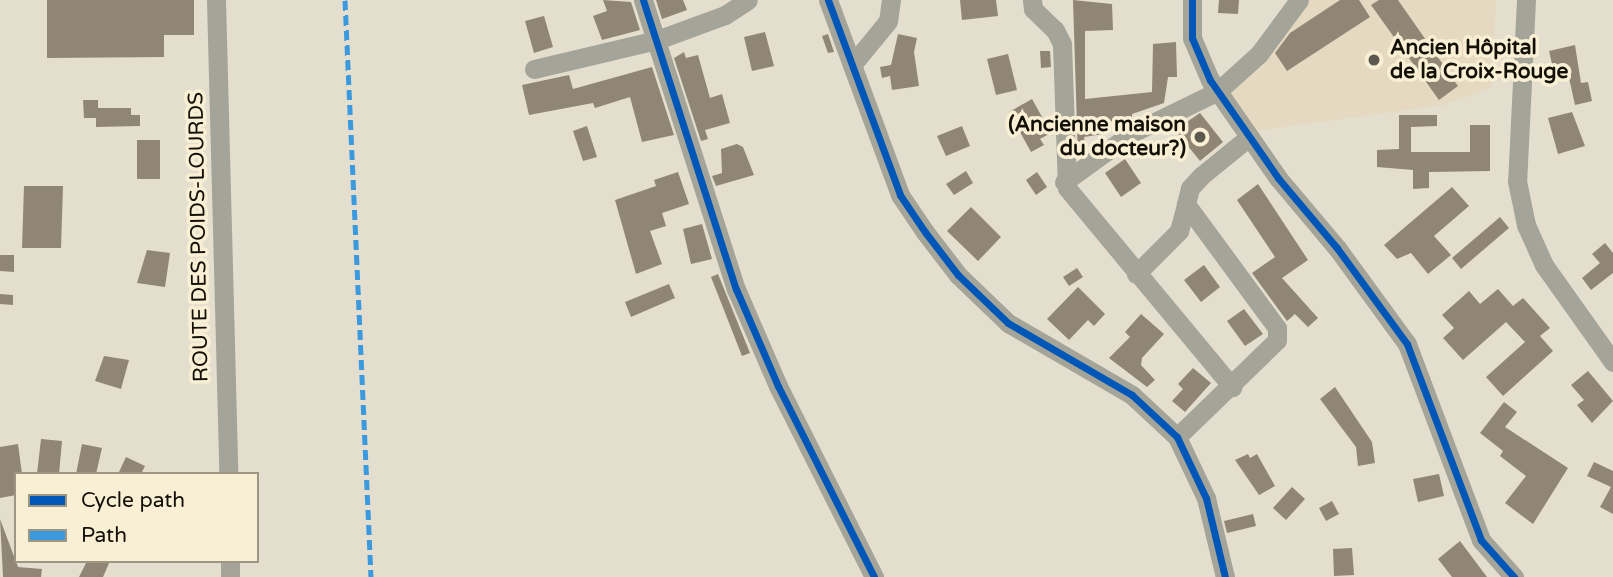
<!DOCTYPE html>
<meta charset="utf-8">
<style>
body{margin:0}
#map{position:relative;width:1613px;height:577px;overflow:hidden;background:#e4decf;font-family:"Varela Round",sans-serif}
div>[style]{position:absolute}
.built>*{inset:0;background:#e5dac1}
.building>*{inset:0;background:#908676}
.minor>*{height:19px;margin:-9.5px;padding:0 9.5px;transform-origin:9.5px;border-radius:9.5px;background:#a4a498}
.quiet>*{height:5px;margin-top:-2.5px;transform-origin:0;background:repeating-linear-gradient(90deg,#3b9add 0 10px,transparent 0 15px)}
.cycleway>*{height:7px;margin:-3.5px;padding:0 3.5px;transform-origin:3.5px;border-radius:3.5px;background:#0057b8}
.dots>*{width:19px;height:19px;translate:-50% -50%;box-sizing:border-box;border:4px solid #f9efd4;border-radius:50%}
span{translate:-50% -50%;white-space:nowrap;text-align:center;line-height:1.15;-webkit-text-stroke:7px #f9efd4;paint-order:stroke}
.poi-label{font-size:21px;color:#131007;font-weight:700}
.left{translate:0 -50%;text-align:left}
.right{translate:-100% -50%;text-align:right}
.street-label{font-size:21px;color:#131007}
.legend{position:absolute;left:14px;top:472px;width:245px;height:91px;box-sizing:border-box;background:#f9efd4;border:2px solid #9d9682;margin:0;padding:9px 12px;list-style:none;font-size:21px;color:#131007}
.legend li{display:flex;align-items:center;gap:14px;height:35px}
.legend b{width:35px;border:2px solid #9d9682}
</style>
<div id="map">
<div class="built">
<div style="clip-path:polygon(1308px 0,1496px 0,1492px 87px,1445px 105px,1249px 132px,1222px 92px,1282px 33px)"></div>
</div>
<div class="building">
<div style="clip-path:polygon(47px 0,194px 0,194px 35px,164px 35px,164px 57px,47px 58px)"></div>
<div style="clip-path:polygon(603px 0,631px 2px,640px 30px,602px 40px,593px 16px,607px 11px)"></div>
<div style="clip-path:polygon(656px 0,683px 0,687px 10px,662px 19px)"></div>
<div style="clip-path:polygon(960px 0,996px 0,998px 16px,962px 20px)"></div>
<div style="clip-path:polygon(1073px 0,1112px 4px,1113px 30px,1085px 31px,1085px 99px,1152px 92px,1153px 44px,1176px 42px,1177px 77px,1168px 77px,1164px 103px,1132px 114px,1132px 119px,1119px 127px,1109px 120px,1101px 126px,1103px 134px,1084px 137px,1086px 151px,1078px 157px)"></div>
<div style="clip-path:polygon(1219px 0,1239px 0,1238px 14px,1218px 13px)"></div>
<div style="clip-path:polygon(1340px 0,1359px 0,1370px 17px,1287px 71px,1275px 53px,1290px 33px)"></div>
<div style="clip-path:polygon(1379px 0,1398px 0,1458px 86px,1439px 100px,1371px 5px)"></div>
<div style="clip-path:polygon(544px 16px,553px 47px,534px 53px,525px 21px)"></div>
<div style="clip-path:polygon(765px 32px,774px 66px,752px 71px,744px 37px)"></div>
<div style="clip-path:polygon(828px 34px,834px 52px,828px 53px,822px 36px)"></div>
<div style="clip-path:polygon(898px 34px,917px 38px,914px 52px,919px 86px,892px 90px,890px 76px,882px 78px,880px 67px,891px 65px)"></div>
<div style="clip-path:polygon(1575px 45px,1581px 83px,1588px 82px,1592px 101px,1575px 105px,1569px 78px,1556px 81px,1549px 51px)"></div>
<div style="clip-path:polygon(1040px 51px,1050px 51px,1051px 67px,1041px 68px)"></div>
<div style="clip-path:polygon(684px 52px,686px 58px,698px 55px,710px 98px,722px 94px,730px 123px,705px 130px,708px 139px,701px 141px,674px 58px)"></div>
<div style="clip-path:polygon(1008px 54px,1017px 90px,996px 95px,987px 59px)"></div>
<div style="clip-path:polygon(652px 67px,674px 135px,642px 142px,630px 97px,595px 108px,593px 103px,529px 115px,522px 85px,569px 75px,573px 89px)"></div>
<div style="clip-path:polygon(1032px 99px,1051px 133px,1040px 139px,1044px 145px,1031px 152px,1009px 112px)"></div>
<div style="clip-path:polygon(83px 100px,98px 100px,98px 108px,131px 108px,131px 115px,140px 115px,140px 126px,96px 127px,96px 118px,84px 118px)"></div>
<div style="clip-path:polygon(1572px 112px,1585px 146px,1558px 154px,1548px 118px)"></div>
<div style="clip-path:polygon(1200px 113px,1223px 142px,1200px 161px,1175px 130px)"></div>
<div style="clip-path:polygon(1399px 115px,1437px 115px,1437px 126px,1411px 127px,1411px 152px,1470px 152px,1470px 125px,1490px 125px,1490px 171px,1429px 172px,1429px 188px,1413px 189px,1413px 170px,1377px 167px,1377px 150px,1399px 149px)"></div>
<div style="clip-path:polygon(587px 126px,597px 157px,583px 161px,573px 131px)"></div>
<div style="clip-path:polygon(962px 126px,970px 146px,946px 156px,937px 136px)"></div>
<div style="clip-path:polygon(137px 140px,160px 140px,160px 179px,137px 179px)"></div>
<div style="clip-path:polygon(737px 144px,743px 147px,754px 175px,716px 186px,712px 176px,722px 173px,721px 149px)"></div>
<div style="clip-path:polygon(1125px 159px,1141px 183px,1121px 197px,1105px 173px)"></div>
<div style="clip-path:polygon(966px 171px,973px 183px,954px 195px,946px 184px)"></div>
<div style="clip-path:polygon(678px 172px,689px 204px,662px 213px,666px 226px,650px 231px,662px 264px,636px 274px,615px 200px,656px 186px,654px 180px)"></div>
<div style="clip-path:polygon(1037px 172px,1047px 187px,1036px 195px,1026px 180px)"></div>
<div style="clip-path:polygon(1258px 184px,1308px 260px,1282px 278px,1318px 318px,1308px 327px,1295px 314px,1287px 321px,1252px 273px,1275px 257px,1237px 200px)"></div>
<div style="clip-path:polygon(24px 186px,63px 186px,61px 248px,22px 248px)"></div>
<div style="clip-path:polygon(1452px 187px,1469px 206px,1434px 236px,1451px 255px,1428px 274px,1411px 253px,1397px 259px,1384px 245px)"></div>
<div style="clip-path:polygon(971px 207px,1001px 237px,978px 261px,947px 231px)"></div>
<div style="clip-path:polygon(1500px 217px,1509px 228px,1461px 269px,1452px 258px)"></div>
<div style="clip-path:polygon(702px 224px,712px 259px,691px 264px,683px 229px)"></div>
<div style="clip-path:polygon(1605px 243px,1613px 253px,1613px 273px,1591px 290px,1582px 278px,1600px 263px,1592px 254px)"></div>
<div style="clip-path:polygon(147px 250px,170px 253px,165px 287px,137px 283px)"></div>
<div style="clip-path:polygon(0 255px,14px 255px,14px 272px,0 271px)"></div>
<div style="clip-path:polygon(1204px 265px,1220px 287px,1201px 302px,1184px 280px)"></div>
<div style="clip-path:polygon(1077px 268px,1083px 277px,1069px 286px,1063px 277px)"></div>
<div style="clip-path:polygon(718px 274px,750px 353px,742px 356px,711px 277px)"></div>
<div style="clip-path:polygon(669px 284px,675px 298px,631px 317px,625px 302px)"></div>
<div style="clip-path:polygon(1078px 287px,1105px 314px,1094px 326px,1088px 320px,1069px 340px,1047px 319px)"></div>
<div style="clip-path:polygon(1498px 289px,1513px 306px,1523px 298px,1550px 328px,1540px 336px,1553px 351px,1503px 396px,1486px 377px,1525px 342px,1506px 322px,1463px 360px,1443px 338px,1454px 328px,1442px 315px,1469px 291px,1480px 304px)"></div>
<div style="clip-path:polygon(0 294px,13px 295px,13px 305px,0 304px)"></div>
<div style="clip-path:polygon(1244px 309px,1263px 334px,1245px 346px,1227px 321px)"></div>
<div style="clip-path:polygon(1141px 314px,1164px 334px,1142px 358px,1141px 365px,1155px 380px,1147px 387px,1109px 358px,1130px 337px,1125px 332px)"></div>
<div style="clip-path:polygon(104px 356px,129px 360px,121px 389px,95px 381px)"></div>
<div style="clip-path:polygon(1193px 368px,1211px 383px,1185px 412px,1172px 401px,1183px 389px,1178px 384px)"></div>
<div style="clip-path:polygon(1588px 371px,1613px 401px,1592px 423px,1577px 405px,1584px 400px,1571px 385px)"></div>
<div style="clip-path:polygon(1335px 387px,1372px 442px,1375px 463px,1358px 466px,1356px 447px,1320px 399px)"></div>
<div style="clip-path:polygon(1504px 402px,1517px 412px,1505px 427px,1568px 468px,1533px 524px,1505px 503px,1526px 476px,1500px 456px,1503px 451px,1480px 433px)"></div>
<div style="clip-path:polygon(41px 439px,62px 441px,59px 474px,37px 474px)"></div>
<div style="clip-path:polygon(18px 444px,22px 474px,16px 474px,16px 495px,0 498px,0 447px)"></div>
<div style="clip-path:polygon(82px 444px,102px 448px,96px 474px,76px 474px)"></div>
<div style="clip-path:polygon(1248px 454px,1250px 458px,1257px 454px,1275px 486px,1259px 495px,1235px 460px)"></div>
<div style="clip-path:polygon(126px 457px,145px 466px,141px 474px,118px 474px)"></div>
<div style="clip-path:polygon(1594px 462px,1613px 471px,1613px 514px,1600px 507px,1611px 487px,1587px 476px)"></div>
<div style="clip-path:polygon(1439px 474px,1444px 496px,1418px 502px,1413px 479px)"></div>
<div style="clip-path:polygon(1292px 487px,1305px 499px,1286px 520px,1273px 508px)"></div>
<div style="clip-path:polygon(1332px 501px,1339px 514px,1326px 521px,1319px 508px)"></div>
<div style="clip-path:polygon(1253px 514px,1256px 526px,1227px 533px,1224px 521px)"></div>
<div style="clip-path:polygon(0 519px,18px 567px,42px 569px,41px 577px,3px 577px)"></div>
<div style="clip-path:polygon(1460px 541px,1487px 577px,1452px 577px,1438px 559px)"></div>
<div style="clip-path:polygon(1352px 548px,1354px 575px,1334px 576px,1333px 549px)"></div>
<div style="clip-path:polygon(87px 561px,110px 561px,103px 577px,79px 577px)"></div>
</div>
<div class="minor">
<div style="left:216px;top:0;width:474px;rotate:88.5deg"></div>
<div style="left:643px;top:0;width:304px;rotate:72.2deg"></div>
<div style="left:736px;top:289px;width:106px;rotate:66.6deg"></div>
<div style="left:778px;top:386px;width:214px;rotate:63.3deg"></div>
<div style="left:828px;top:0;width:208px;rotate:69.7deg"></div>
<div style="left:900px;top:195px;width:45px;rotate:56deg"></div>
<div style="left:925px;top:232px;width:54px;rotate:52.5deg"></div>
<div style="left:958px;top:275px;width:69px;rotate:43.8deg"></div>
<div style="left:1008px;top:323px;width:143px;rotate:30.1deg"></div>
<div style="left:1132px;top:395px;width:62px;rotate:43deg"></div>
<div style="left:1177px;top:437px;width:68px;rotate:64.6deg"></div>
<div style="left:1206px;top:498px;width:81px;rotate:76.5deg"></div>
<div style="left:1032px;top:0;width:9px;rotate:84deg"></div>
<div style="left:1033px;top:9px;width:30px;rotate:44deg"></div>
<div style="left:1055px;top:30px;width:16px;rotate:63deg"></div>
<div style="left:1062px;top:44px;width:144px;rotate:88deg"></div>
<div style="left:1067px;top:188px;width:259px;rotate:50.3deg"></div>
<div style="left:1192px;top:0;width:38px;rotate:90deg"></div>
<div style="left:1192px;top:38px;width:46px;rotate:66.8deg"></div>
<div style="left:1210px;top:80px;width:119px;rotate:55.2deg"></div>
<div style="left:1278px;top:178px;width:92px;rotate:49.9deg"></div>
<div style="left:1337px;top:248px;width:119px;rotate:53.9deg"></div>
<div style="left:1407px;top:344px;width:210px;rotate:69.3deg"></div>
<div style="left:1481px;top:540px;width:50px;rotate:48.3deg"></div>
<div style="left:1526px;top:0;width:181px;rotate:92.8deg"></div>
<div style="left:1517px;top:181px;width:45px;rotate:78.4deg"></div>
<div style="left:1526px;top:225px;width:44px;rotate:65.8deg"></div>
<div style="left:1544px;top:265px;width:119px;rotate:54.6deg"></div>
<div style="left:852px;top:65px;width:57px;rotate:-50.7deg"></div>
<div style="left:888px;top:21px;width:21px;rotate:-82deg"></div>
<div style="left:534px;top:69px;width:126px;rotate:-13.3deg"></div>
<div style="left:657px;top:40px;width:72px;rotate:-20.2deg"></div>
<div style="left:725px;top:15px;width:27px;rotate:-33deg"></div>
<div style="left:1064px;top:182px;width:84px;rotate:-35.8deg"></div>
<div style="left:1132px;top:133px;width:96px;rotate:-26deg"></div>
<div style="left:1218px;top:91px;width:55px;rotate:-42.1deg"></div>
<div style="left:1259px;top:54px;width:67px;rotate:-53.5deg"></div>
<div style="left:1136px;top:274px;width:61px;rotate:-45deg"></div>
<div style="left:1179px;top:231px;width:28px;rotate:-75deg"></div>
<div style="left:1177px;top:437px;width:139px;rotate:-44.1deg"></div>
<div style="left:1277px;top:340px;width:12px;rotate:-90deg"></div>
<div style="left:1277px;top:328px;width:154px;rotate:-126.3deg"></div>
<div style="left:1186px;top:204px;width:16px;rotate:-76deg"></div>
<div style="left:1190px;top:188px;width:16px;rotate:-47deg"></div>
<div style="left:1201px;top:176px;width:62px;rotate:-39.1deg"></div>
<div style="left:230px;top:561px;width:16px;rotate:90deg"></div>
</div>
<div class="quiet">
<div style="left:345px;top:0;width:578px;rotate:87.42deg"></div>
</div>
<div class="cycleway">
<div style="left:643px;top:0;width:304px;rotate:72.2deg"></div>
<div style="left:736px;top:289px;width:106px;rotate:66.6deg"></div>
<div style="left:778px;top:386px;width:214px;rotate:63.3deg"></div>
<div style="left:828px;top:0;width:208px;rotate:69.7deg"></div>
<div style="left:900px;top:195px;width:45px;rotate:56deg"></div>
<div style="left:925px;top:232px;width:54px;rotate:52.5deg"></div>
<div style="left:958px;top:275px;width:69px;rotate:43.8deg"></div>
<div style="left:1008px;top:323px;width:143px;rotate:30.1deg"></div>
<div style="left:1132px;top:395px;width:62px;rotate:43deg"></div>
<div style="left:1177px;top:437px;width:68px;rotate:64.6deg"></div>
<div style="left:1206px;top:498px;width:81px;rotate:76.5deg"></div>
<div style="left:1192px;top:0;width:38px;rotate:90deg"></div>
<div style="left:1192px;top:38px;width:46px;rotate:66.8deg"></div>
<div style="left:1210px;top:80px;width:119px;rotate:55.2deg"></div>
<div style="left:1278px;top:178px;width:92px;rotate:49.9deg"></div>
<div style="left:1337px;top:248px;width:119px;rotate:53.9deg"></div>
<div style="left:1407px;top:344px;width:210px;rotate:69.3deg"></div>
<div style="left:1481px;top:540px;width:50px;rotate:48.3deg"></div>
</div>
<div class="dots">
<div style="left:1374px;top:60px;background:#5c584d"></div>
<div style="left:1200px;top:137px;background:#5c584d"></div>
</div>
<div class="poi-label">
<span class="left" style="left:1390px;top:60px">Ancien Hôpital<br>de la Croix-Rouge</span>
<span class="right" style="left:1186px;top:137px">(Ancienne maison<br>du docteur?)</span>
</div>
<div class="street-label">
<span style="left:199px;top:237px;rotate:-91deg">ROUTE DES POIDS-LOURDS</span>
</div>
<ul class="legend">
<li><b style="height:9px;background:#0057b8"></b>Cycle path</li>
<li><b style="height:9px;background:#3b9add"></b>Path</li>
</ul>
</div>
